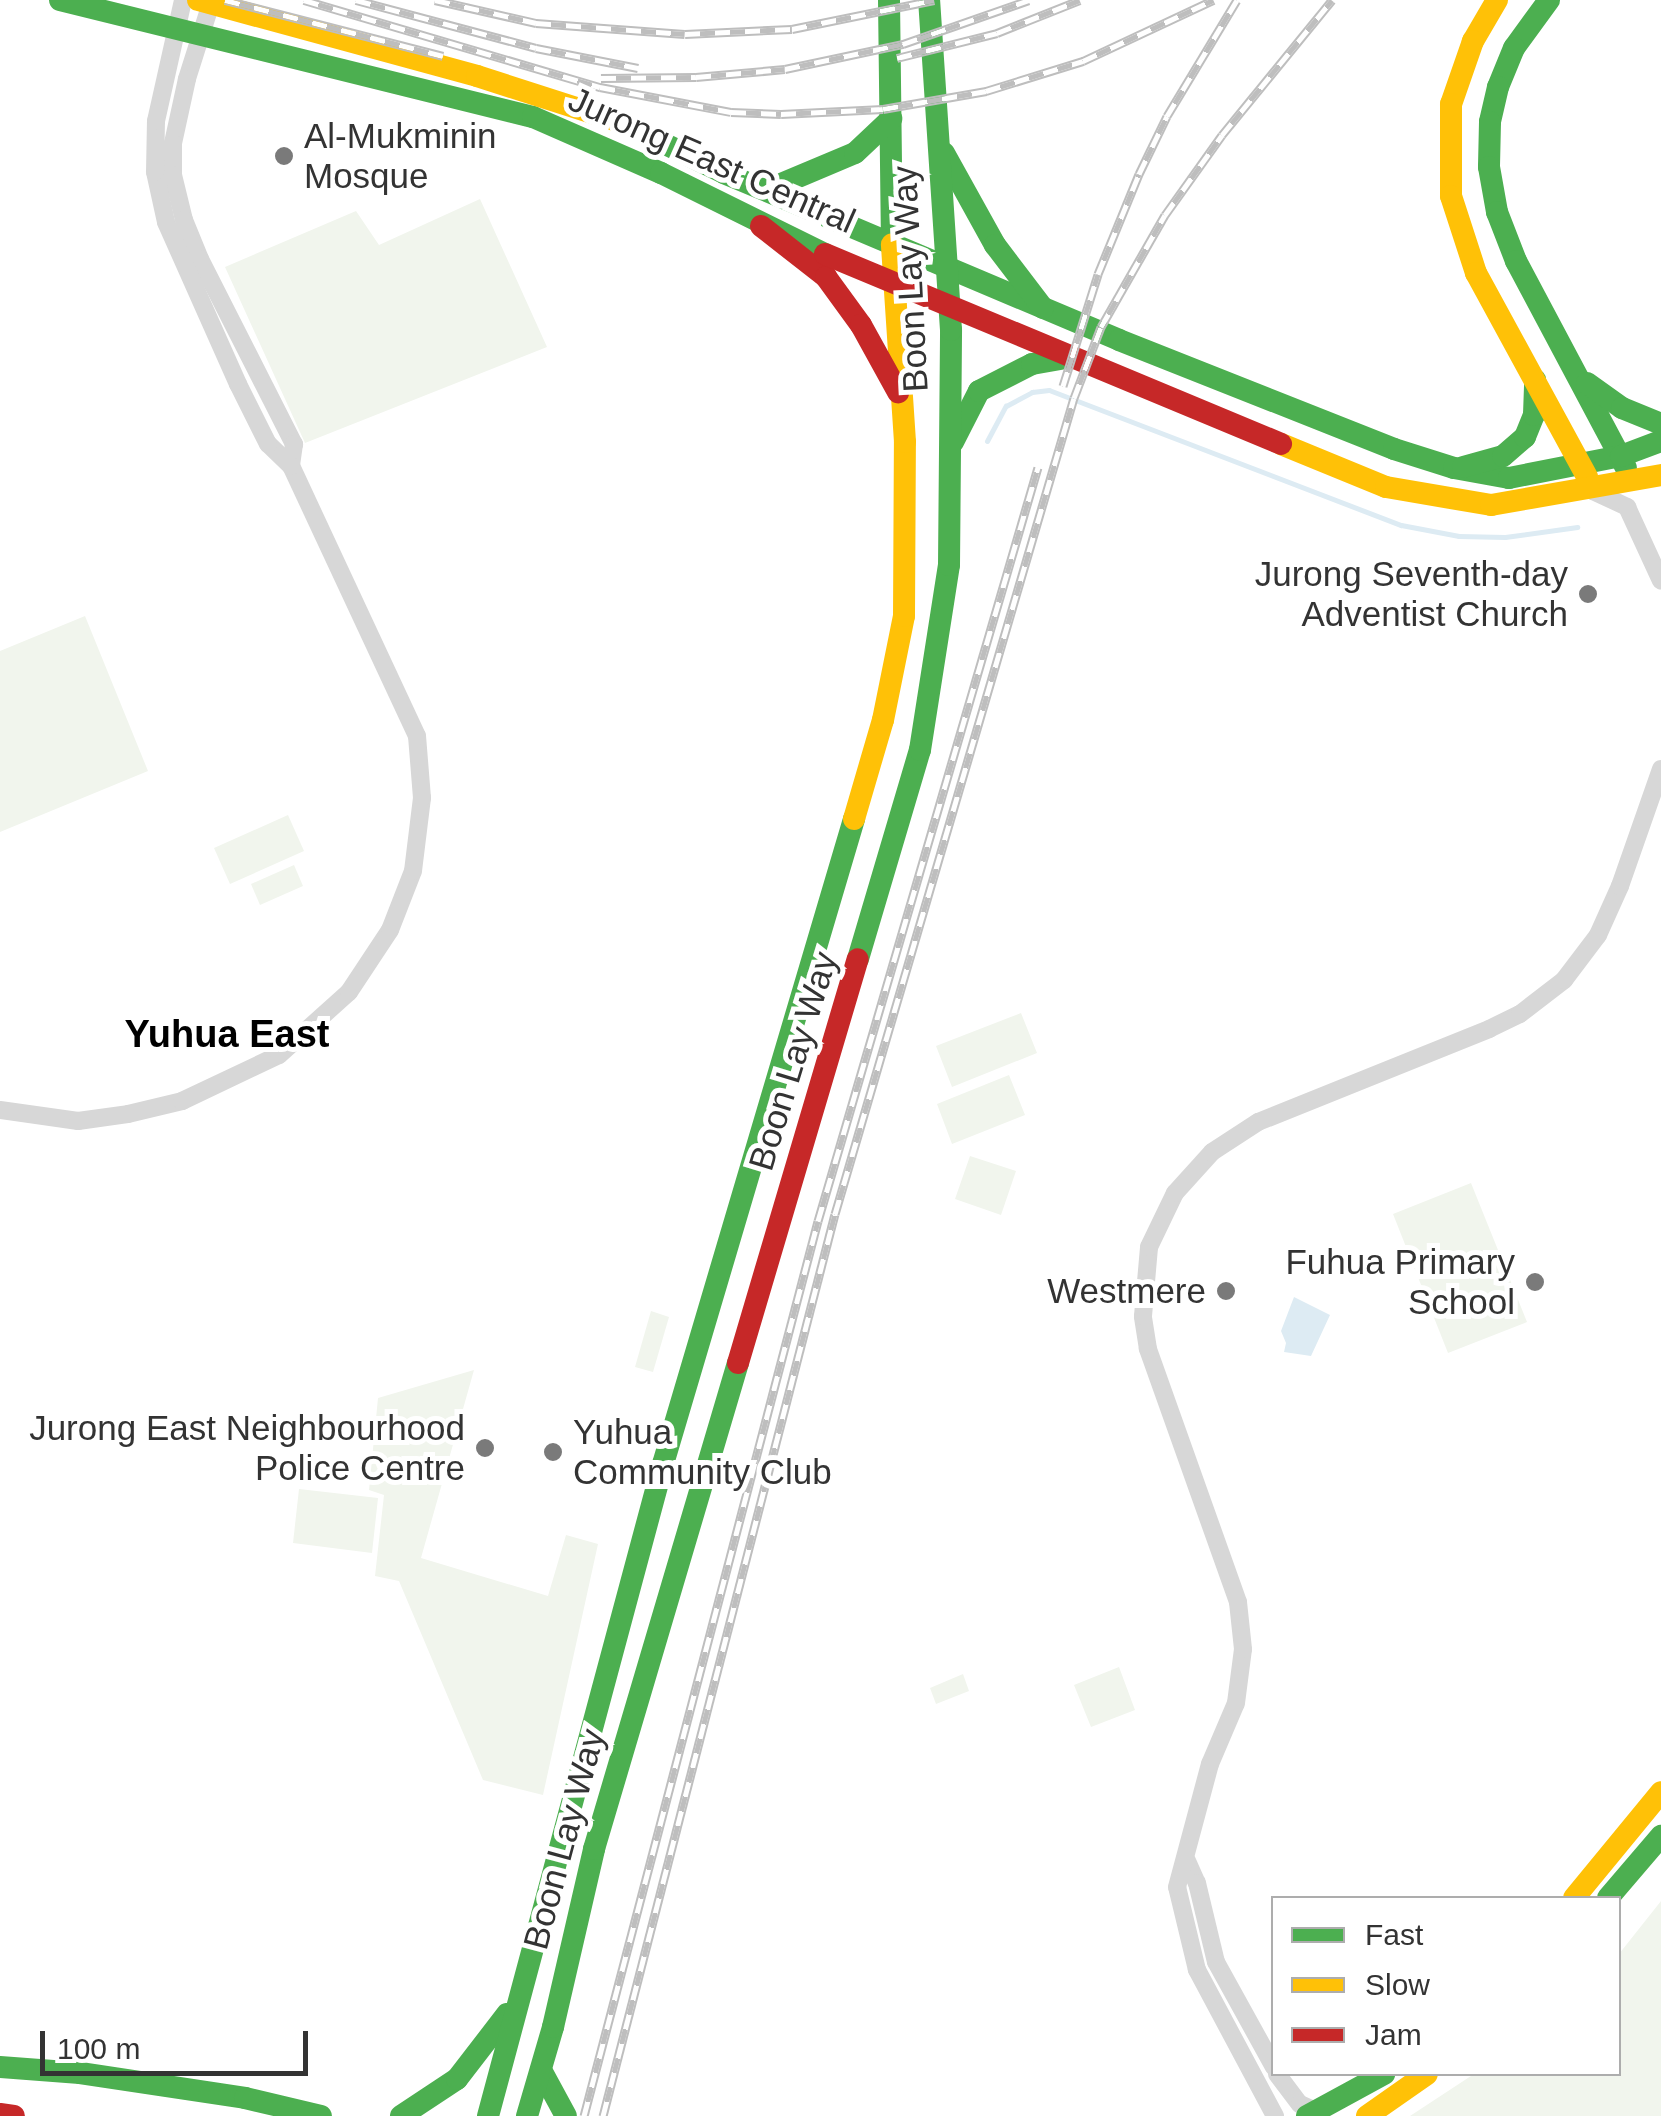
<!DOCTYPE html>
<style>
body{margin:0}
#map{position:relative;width:1661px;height:2116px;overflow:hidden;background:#fff;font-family:Arial,sans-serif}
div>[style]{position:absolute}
.green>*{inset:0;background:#f1f5ed}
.water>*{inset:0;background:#ddebf3}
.stream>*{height:5px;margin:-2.5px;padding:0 2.5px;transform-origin:2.5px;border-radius:2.5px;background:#ddebf3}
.street>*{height:18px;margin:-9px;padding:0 9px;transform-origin:9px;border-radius:9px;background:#d7d7d7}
.fast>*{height:22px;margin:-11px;padding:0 11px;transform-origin:11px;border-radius:11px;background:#4caf50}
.slow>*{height:22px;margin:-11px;padding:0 11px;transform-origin:11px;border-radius:11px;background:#ffc107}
.jam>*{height:22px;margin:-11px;padding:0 11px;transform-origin:11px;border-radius:11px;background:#c62828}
.rail>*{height:9px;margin-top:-4.5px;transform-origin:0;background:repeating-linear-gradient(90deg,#fff 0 15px,#bebebe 0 30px);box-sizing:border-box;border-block:2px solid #bebebe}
.dots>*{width:28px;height:28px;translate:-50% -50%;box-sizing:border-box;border:5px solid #fff;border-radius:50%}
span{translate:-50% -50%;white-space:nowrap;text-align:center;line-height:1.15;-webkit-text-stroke:10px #fff;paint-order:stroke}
.poi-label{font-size:35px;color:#333}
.left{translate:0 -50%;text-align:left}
.right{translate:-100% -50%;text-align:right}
.street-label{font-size:35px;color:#333}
.neighbourhood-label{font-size:38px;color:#000;font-weight:700}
.legend{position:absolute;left:1271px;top:1896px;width:350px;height:180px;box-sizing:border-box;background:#fff;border:2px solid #adadad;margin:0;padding:12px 18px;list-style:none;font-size:30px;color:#333}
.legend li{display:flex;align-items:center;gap:20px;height:50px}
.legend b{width:50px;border:2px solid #adadad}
.scale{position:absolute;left:40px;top:2031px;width:268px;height:45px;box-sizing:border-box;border:5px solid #333;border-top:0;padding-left:12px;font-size:30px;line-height:35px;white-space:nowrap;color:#333;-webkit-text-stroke:8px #fff;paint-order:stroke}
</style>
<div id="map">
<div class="green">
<div style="clip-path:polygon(480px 199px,547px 347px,305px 443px,225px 267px,356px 211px,379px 245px)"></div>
<div style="clip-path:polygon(85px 616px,148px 771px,0 832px,0 651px)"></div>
<div style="clip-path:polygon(288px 815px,304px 851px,230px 884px,214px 848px)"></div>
<div style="clip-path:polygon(294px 865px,303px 886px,260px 905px,251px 884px)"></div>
<div style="clip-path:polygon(1021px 1013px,1037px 1053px,952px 1087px,936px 1046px)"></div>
<div style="clip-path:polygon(1009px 1075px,1025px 1115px,952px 1144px,937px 1104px)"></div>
<div style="clip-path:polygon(970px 1156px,1016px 1171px,1001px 1215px,955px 1199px)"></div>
<div style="clip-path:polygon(1471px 1183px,1527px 1322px,1448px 1353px,1393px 1214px)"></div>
<div style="clip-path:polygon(651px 1311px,669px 1317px,653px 1372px,635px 1367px)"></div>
<div style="clip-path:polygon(474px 1370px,421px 1558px,548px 1596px,566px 1535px,598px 1544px,543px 1795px,483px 1780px,399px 1581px,375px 1576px,384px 1495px,369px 1490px,378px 1398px)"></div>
<div style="clip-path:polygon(299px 1489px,378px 1498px,372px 1553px,293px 1543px)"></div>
<div style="clip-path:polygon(1119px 1667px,1135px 1710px,1091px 1727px,1074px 1685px)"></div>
<div style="clip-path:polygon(963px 1674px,969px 1691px,936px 1704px,930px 1688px)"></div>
<div style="clip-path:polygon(1661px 1901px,1661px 2116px,1410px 2116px,1474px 2074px,1618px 2074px,1619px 1954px)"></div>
</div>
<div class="water">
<div style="clip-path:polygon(1294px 1297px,1330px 1315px,1311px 1356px,1284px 1352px,1286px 1343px,1281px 1331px)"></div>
</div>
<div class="stream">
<div style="left:987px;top:441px;width:40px;rotate:-62deg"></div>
<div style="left:1006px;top:406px;width:30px;rotate:-28deg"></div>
<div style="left:1032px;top:392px;width:17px;rotate:-7deg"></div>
<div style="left:1049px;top:390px;width:377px;rotate:21deg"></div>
<div style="left:1401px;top:525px;width:59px;rotate:10.7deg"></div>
<div style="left:1459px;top:536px;width:46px;rotate:1.2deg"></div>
<div style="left:1505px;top:537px;width:73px;rotate:-7.9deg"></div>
</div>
<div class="street">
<div style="left:212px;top:0;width:83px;rotate:107.6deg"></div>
<div style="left:187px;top:79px;width:66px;rotate:102.3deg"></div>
<div style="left:173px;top:143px;width:32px;rotate:90deg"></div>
<div style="left:173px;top:175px;width:46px;rotate:76.3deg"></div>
<div style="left:184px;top:220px;width:42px;rotate:67.7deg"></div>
<div style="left:200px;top:259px;width:208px;rotate:63.1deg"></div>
<div style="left:294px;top:444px;width:22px;rotate:98deg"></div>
<div style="left:1593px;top:491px;width:38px;rotate:25deg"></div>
<div style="left:1627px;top:507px;width:81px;rotate:65.3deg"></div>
<div style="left:0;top:1110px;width:79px;rotate:8deg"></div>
<div style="left:78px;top:1121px;width:50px;rotate:-8deg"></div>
<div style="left:128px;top:1114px;width:56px;rotate:-13.5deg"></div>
<div style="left:182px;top:1101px;width:107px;rotate:-25.4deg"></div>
<div style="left:279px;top:1055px;width:94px;rotate:-42deg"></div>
<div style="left:349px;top:992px;width:74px;rotate:-56.5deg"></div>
<div style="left:390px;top:930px;width:63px;rotate:-68.7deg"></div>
<div style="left:413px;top:871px;width:74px;rotate:-83deg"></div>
<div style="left:422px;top:798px;width:62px;rotate:-94.6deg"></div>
<div style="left:417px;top:736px;width:298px;rotate:-115deg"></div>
<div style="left:291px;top:466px;width:32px;rotate:-136deg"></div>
<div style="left:268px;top:444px;width:67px;rotate:-116.6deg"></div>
<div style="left:238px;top:384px;width:177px;rotate:-114deg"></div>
<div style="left:166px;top:222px;width:51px;rotate:-102.4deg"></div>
<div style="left:155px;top:172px;width:51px;rotate:-88.9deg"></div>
<div style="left:156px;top:121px;width:124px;rotate:-77.4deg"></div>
<div style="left:1187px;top:1861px;width:24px;rotate:66deg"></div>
<div style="left:1197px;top:1883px;width:81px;rotate:76.5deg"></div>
<div style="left:1216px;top:1962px;width:120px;rotate:61.1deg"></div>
<div style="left:1277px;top:2074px;width:38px;rotate:53deg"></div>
<div style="left:1300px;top:2104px;width:17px;rotate:24deg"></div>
<div style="left:1275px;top:2116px;width:166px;rotate:-118.1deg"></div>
<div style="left:1197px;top:1970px;width:85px;rotate:-103.5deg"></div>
<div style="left:1177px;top:1887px;width:127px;rotate:-75deg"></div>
<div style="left:1210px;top:1764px;width:66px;rotate:-66.9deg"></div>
<div style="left:1236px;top:1703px;width:54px;rotate:-82.6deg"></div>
<div style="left:1243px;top:1649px;width:47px;rotate:-96.1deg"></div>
<div style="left:1238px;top:1602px;width:269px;rotate:-109.6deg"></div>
<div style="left:1148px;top:1349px;width:33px;rotate:-99deg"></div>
<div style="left:1143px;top:1316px;width:69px;rotate:-85deg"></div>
<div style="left:1149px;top:1247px;width:60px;rotate:-64.3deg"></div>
<div style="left:1175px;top:1193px;width:55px;rotate:-47.9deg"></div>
<div style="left:1212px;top:1152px;width:55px;rotate:-33.1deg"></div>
<div style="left:1258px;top:1122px;width:249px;rotate:-21.9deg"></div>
<div style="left:1489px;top:1029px;width:34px;rotate:-26deg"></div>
<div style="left:1520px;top:1014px;width:56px;rotate:-37.7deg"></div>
<div style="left:1564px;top:980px;width:56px;rotate:-52.9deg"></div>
<div style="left:1598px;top:935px;width:54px;rotate:-65.8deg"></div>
<div style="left:1620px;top:886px;width:124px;rotate:-70.7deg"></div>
</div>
<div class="fast">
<div style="left:60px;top:0;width:487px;rotate:13.9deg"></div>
<div style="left:533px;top:117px;width:140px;rotate:23.6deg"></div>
<div style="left:661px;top:173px;width:183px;rotate:26.3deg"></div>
<div style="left:889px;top:0;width:244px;rotate:89.3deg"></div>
<div style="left:1549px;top:0;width:59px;rotate:126.1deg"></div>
<div style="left:1514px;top:48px;width:42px;rotate:112.3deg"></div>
<div style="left:1498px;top:87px;width:36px;rotate:103deg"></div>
<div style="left:1490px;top:122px;width:45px;rotate:91.3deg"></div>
<div style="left:1489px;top:167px;width:46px;rotate:79.9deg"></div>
<div style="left:1497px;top:212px;width:53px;rotate:68.8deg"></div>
<div style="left:1516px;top:261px;width:234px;rotate:62deg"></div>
<div style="left:657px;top:140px;width:75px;rotate:26.2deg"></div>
<div style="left:724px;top:173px;width:429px;rotate:22.9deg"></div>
<div style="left:1119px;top:340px;width:296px;rotate:21.6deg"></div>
<div style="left:1394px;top:449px;width:63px;rotate:17.6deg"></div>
<div style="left:1454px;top:468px;width:56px;rotate:10.3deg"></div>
<div style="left:1509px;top:478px;width:114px;rotate:-11.1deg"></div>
<div style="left:1621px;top:456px;width:43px;rotate:-20.6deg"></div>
<div style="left:944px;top:153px;width:105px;rotate:61deg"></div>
<div style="left:995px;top:245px;width:79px;rotate:52.7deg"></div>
<div style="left:767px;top:190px;width:95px;rotate:-22.8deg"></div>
<div style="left:855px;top:153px;width:50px;rotate:-43.4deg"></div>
<div style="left:1587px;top:383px;width:43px;rotate:35.5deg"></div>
<div style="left:1622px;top:408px;width:42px;rotate:22.3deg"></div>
<div style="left:953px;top:442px;width:57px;rotate:-63deg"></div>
<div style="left:979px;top:391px;width:59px;rotate:-27deg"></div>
<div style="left:1032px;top:364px;width:36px;rotate:-10deg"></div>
<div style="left:1463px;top:467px;width:41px;rotate:-15.4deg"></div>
<div style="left:1503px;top:456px;width:29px;rotate:-41deg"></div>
<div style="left:1525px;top:437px;width:24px;rotate:-68deg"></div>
<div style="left:1534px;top:415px;width:35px;rotate:-88deg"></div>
<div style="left:858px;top:959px;width:218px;rotate:-73.5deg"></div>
<div style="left:920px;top:750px;width:187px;rotate:-81.1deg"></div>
<div style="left:949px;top:565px;width:235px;rotate:-89.5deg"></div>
<div style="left:951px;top:330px;width:331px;rotate:-93.8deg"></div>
<div style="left:1608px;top:1898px;width:82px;rotate:-49.5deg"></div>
<div style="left:0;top:2067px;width:80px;rotate:4.3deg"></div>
<div style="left:80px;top:2073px;width:167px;rotate:8.6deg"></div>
<div style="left:245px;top:2098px;width:78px;rotate:13.3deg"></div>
<div style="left:541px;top:2070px;width:52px;rotate:61.5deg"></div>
<div style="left:401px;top:2116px;width:67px;rotate:-33.5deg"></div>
<div style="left:457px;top:2079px;width:82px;rotate:-52.4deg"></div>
<div style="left:488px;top:2116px;width:675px;rotate:-74.98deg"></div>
<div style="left:663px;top:1464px;width:673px;rotate:-73.5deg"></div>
<div style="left:527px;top:2116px;width:93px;rotate:-73.7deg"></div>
<div style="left:553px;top:2027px;width:183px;rotate:-77deg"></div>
<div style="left:594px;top:1849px;width:507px;rotate:-73.5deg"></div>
<div style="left:1307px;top:2116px;width:88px;rotate:-28.6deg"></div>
</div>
<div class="slow">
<div style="left:198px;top:0;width:289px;rotate:15.2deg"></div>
<div style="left:477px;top:76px;width:150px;rotate:17.8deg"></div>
<div style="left:620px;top:122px;width:41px;rotate:25.9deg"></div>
<div style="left:1497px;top:0;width:48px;rotate:120.3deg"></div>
<div style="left:1473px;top:41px;width:67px;rotate:109.2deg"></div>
<div style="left:1451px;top:104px;width:92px;rotate:90deg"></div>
<div style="left:1451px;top:196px;width:81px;rotate:72deg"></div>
<div style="left:1476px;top:273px;width:232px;rotate:61.4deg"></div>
<div style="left:1281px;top:444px;width:113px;rotate:22.3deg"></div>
<div style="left:1386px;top:487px;width:107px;rotate:9.7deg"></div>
<div style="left:1491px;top:505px;width:173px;rotate:-10deg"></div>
<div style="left:854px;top:819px;width:103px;rotate:-73.7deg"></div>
<div style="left:883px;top:720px;width:106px;rotate:-78.6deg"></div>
<div style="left:904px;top:616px;width:174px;rotate:-89.7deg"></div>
<div style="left:905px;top:442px;width:198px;rotate:-93.8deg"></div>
<div style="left:1574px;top:1898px;width:137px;rotate:-50.6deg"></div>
<div style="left:1367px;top:2116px;width:73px;rotate:-35deg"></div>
</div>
<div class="jam">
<div style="left:761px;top:226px;width:83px;rotate:38.1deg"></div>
<div style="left:826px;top:277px;width:59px;rotate:53.9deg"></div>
<div style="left:861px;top:325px;width:77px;rotate:61.1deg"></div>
<div style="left:825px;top:254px;width:494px;rotate:22.6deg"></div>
<div style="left:738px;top:1363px;width:421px;rotate:-73.5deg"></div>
<div style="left:0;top:2114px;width:14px;rotate:8deg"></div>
</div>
<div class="rail">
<div style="left:225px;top:0;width:225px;rotate:14.4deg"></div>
<div style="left:304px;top:0;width:309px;rotate:16.4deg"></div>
<div style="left:600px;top:87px;width:133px;rotate:10.8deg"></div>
<div style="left:731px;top:112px;width:50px;rotate:2.3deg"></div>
<div style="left:781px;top:114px;width:102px;rotate:-2.8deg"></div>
<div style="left:883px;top:109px;width:105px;rotate:-9.9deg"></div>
<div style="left:986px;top:91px;width:102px;rotate:-17.2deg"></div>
<div style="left:1083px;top:61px;width:144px;rotate:-25.1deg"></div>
<div style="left:356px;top:0;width:186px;rotate:14.9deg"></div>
<div style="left:536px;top:48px;width:104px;rotate:11.1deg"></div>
<div style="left:435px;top:0;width:104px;rotate:12.8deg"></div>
<div style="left:536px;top:23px;width:149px;rotate:4.2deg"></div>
<div style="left:685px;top:34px;width:107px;rotate:-2.7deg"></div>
<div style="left:792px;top:29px;width:145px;rotate:-11.5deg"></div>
<div style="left:897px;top:58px;width:103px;rotate:-14deg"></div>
<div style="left:997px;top:33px;width:89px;rotate:-21.7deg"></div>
<div style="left:601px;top:78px;width:95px;rotate:-0.6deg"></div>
<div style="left:696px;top:77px;width:89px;rotate:-5.1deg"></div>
<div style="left:785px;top:69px;width:121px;rotate:-12deg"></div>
<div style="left:903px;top:44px;width:133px;rotate:-19.2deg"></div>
<div style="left:1063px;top:386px;width:117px;rotate:-72.6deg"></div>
<div style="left:1098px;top:274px;width:108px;rotate:-67.7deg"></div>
<div style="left:1139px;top:174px;width:64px;rotate:-64.2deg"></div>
<div style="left:1167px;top:116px;width:135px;rotate:-58.9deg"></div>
<div style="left:584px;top:2116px;width:925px;rotate:-75.35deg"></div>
<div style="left:818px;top:1221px;width:785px;rotate:-73.73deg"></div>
<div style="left:603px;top:2116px;width:931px;rotate:-75.58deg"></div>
<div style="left:835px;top:1214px;width:850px;rotate:-73.68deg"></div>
<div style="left:1074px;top:398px;width:76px;rotate:-69.2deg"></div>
<div style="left:1101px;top:327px;width:129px;rotate:-60.3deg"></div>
<div style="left:1165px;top:215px;width:98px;rotate:-54.5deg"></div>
<div style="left:1222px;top:135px;width:174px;rotate:-50.8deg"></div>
</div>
<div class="dots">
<div style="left:284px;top:156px;background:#7a7a7a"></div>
<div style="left:1588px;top:594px;background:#7a7a7a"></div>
<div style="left:1535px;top:1282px;background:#7a7a7a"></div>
<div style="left:1226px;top:1291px;background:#7a7a7a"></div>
<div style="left:485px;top:1448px;background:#7a7a7a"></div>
<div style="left:553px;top:1452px;background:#7a7a7a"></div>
</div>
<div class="poi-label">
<span class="left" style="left:304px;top:156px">Al-Mukminin<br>Mosque</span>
<span class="right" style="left:1568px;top:594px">Jurong Seventh-day<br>Adventist Church</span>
<span class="right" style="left:1515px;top:1282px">Fuhua Primary<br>School</span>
<span class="right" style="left:1206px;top:1291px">Westmere</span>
<span class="right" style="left:465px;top:1448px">Jurong East Neighbourhood<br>Police Centre</span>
<span class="left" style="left:573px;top:1452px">Yuhua<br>Community Club</span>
</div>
<div class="street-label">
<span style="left:712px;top:160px;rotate:24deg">Jurong East Central</span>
<span style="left:910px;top:279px;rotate:-93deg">Boon Lay Way</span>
<span style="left:793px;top:1061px;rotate:-73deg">Boon Lay Way</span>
<span style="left:564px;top:1839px;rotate:-75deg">Boon Lay Way</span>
</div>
<div class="neighbourhood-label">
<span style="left:227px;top:1035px">Yuhua East</span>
</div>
<ul class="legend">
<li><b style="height:12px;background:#4caf50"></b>Fast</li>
<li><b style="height:12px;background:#ffc107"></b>Slow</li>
<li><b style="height:12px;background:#c62828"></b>Jam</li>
</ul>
<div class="scale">100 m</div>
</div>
